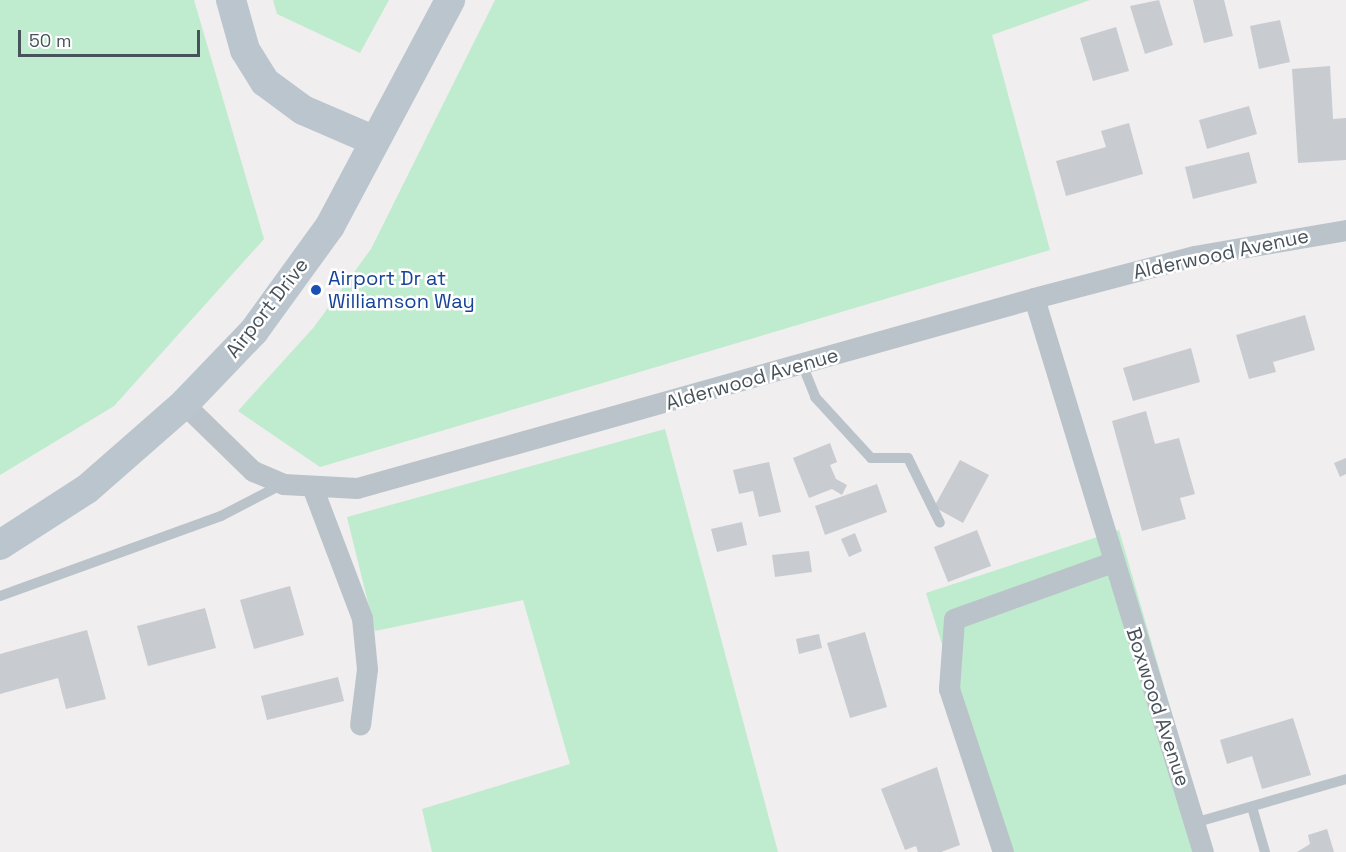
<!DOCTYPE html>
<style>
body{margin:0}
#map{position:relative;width:1346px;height:852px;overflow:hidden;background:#f0eeee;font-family:"Space Grotesk",sans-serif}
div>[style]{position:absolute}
.green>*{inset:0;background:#bfebce}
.building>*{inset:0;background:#c8cbd0}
.lane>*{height:10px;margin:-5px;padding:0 5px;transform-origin:5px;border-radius:5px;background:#bac3ca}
.street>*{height:21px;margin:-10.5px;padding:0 10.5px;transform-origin:10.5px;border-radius:10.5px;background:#bac3ca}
.secondary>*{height:30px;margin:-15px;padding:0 15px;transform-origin:15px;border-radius:15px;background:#bbc5ce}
.dots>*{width:16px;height:16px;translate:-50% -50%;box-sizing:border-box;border:3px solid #fff;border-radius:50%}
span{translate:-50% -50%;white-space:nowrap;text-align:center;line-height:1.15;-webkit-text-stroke:5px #fff;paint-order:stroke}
.street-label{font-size:20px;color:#47525a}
.transit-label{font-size:20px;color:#164399}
.left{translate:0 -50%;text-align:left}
.scale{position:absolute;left:18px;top:30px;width:182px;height:27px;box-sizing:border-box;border:3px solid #47525a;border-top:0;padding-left:8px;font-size:18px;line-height:21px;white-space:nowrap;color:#47525a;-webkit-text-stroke:4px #fff;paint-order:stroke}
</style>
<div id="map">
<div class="green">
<div style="clip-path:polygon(0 0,194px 0,264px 239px,114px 406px,0 475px)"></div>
<div style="clip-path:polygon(273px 0,389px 0,360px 53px,277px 14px)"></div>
<div style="clip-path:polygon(495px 0,1090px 0,992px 35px,1050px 250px,320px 467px,238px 411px,314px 327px,371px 249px)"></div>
<div style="clip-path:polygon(665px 429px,778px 852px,432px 852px,422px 809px,570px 764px,523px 600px,375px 631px,347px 517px)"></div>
<div style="clip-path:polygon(1119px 530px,1212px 852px,1007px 852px,926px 593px)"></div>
</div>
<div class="building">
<div style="clip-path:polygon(1159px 0,1173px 45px,1145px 54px,1130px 6px)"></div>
<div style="clip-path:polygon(1193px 0,1224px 0,1233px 36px,1204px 43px)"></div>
<div style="clip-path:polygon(1280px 20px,1290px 62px,1259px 69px,1250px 26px)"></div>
<div style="clip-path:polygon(1116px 27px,1129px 71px,1093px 81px,1080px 38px)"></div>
<div style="clip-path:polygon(1330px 66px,1333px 119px,1346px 118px,1346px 160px,1298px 163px,1292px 69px)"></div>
<div style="clip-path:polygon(1249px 106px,1257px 134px,1207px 149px,1199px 120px)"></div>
<div style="clip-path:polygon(1129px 123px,1143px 174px,1066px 196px,1056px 161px,1106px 147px,1101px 131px)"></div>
<div style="clip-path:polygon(1249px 152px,1257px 183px,1193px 199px,1185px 167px)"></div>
<div style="clip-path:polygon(1305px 315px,1315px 350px,1273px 362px,1276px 372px,1249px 379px,1236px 335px)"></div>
<div style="clip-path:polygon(1191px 348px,1200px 382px,1133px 401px,1123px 368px)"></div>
<div style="clip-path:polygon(1146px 411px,1155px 444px,1179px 438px,1195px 494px,1180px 498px,1186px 519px,1142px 531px,1112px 421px)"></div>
<div style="clip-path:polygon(830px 443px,837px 462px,830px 465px,836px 479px,847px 485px,842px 495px,832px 489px,809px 498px,793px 458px)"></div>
<div style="clip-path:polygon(1346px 458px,1346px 474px,1340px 477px,1334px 463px)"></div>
<div style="clip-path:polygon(960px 460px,989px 475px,963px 523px,934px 507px)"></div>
<div style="clip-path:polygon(769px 462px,781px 512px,759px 517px,753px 491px,739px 494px,733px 470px)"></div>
<div style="clip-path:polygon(877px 484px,887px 512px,825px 535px,815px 506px)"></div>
<div style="clip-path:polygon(742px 522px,747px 545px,717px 552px,711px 529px)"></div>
<div style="clip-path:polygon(977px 530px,991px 566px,948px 582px,934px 547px)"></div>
<div style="clip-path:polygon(855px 533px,862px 551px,849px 557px,841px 539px)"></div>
<div style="clip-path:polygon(809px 551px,812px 572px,775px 577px,772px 555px)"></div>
<div style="clip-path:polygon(290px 586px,304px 635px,254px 649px,240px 600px)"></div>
<div style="clip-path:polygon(205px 608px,216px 648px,148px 666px,137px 626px)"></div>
<div style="clip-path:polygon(87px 630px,106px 699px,66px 709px,58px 678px,0 694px,0 654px)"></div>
<div style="clip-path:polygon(865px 632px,887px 707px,850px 718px,827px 643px)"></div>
<div style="clip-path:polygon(819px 634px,822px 648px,799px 654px,796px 639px)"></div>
<div style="clip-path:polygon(338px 677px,344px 701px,267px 720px,261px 696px)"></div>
<div style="clip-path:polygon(1293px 718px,1311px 775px,1262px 789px,1252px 756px,1227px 764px,1220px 740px)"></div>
<div style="clip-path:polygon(937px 767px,960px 845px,941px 852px,918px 852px,916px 846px,905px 850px,881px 789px)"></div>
<div style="clip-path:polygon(1327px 829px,1334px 852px,1297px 852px,1310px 844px,1308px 835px)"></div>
</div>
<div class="lane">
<div style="left:802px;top:364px;width:35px;rotate:68deg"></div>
<div style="left:815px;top:397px;width:83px;rotate:47.4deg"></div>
<div style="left:871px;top:458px;width:37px"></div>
<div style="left:908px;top:458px;width:72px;rotate:63.8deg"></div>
<div style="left:0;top:596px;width:235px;rotate:-19.9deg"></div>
<div style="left:221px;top:516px;width:70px;rotate:-27.3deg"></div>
<div style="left:1252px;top:807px;width:47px;rotate:73.9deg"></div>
<div style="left:1194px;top:823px;width:158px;rotate:-16.1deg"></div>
</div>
<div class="street">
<div style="left:1034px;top:298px;width:579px;rotate:73.04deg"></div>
<div style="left:184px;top:404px;width:96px;rotate:44.2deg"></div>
<div style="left:253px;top:471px;width:33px;rotate:23deg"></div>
<div style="left:283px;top:484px;width:74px;rotate:3.1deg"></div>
<div style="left:357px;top:488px;width:703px;rotate:-15.68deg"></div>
<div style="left:1034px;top:298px;width:165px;rotate:-14.7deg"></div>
<div style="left:1194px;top:256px;width:154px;rotate:-9.7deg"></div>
<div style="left:313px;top:489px;width:138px;rotate:69.2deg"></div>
<div style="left:362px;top:618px;width:51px;rotate:84.4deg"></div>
<div style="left:367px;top:669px;width:56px;rotate:97.1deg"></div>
<div style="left:1003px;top:852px;width:172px;rotate:-108.3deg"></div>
<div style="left:949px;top:689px;width:70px;rotate:-85.9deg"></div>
<div style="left:954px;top:619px;width:168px;rotate:-19.8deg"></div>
</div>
<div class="secondary">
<div style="left:231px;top:0;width:52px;rotate:74.4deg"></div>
<div style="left:245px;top:50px;width:38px;rotate:58deg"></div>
<div style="left:265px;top:82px;width:47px;rotate:36.4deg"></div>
<div style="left:303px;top:110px;width:78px;rotate:23.3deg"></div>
<div style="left:0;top:545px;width:103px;rotate:-32.8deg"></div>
<div style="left:87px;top:489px;width:129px;rotate:-41.2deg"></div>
<div style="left:184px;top:404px;width:101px;rotate:-46.2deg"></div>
<div style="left:254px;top:331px;width:130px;rotate:-54.1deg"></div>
<div style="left:330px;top:226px;width:256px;rotate:-62deg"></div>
</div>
<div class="dots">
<div style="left:316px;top:290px;background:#1a4fb4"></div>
</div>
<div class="street-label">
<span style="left:1221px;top:254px;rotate:-12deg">Alderwood Avenue</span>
<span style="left:267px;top:308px;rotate:-52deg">Airport Drive</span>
<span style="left:752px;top:379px;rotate:-16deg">Alderwood Avenue</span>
<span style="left:1158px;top:707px;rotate:72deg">Boxwood Avenue</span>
</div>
<div class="transit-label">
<span class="left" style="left:328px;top:290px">Airport Dr at<br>Williamson Way</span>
</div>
<div class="scale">50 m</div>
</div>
